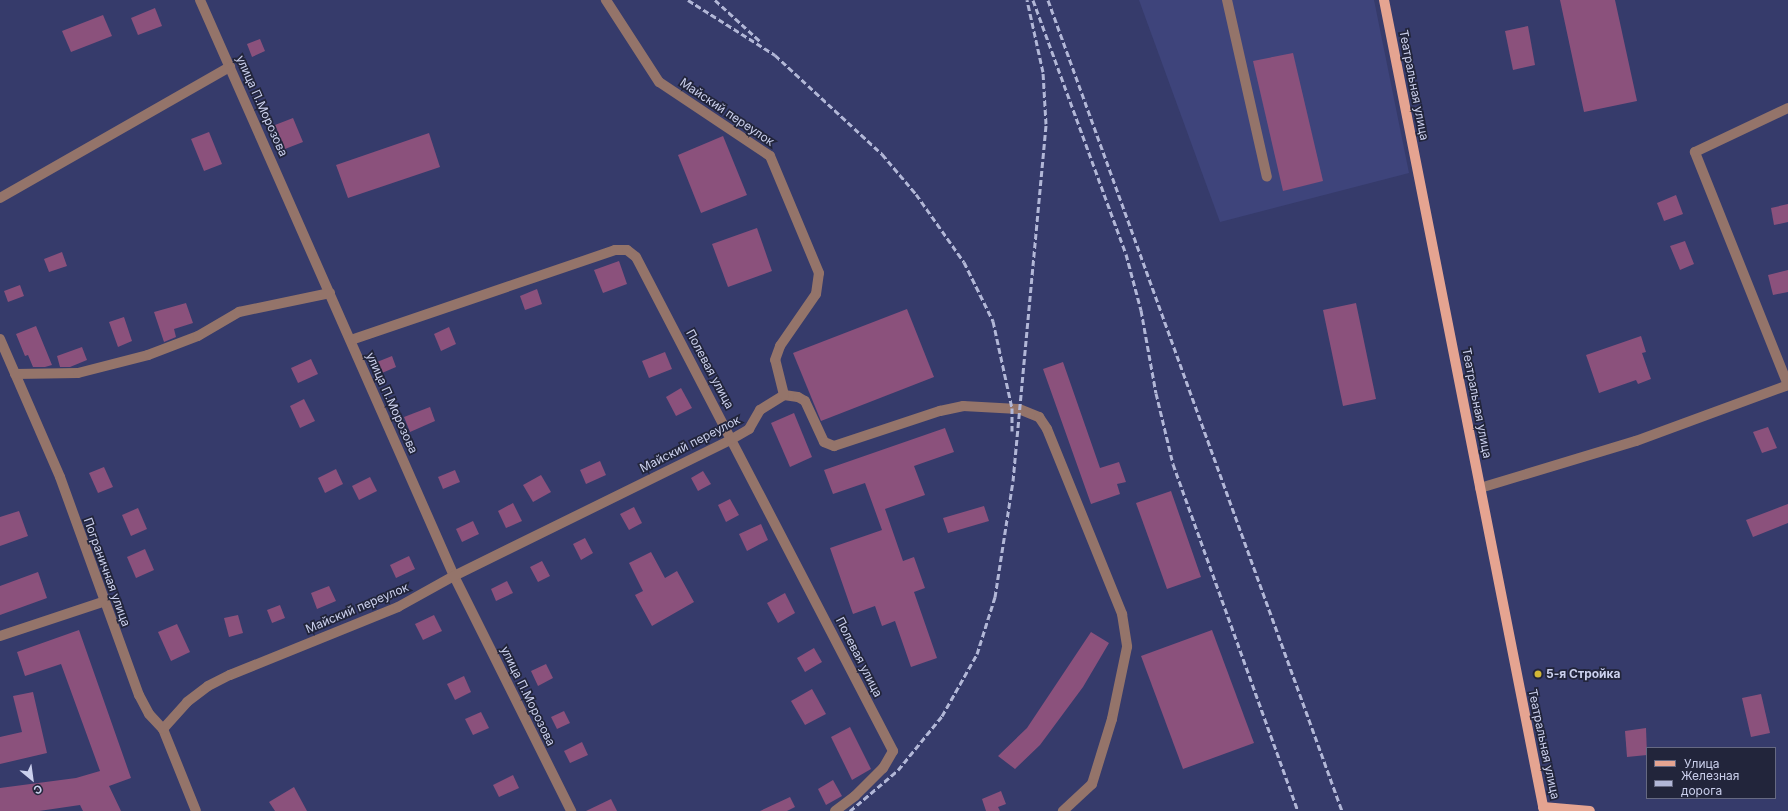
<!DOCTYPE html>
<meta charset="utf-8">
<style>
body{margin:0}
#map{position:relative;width:1788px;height:811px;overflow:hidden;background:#363b6b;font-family:Inter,sans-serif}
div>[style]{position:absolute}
.built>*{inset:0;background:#3e447b}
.building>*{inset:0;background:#8b517c}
.minor>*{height:10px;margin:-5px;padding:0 5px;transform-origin:5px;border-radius:5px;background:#94746a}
.major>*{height:10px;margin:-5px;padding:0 5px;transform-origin:5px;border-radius:5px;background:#e5a491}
.rail>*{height:3px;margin-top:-1.5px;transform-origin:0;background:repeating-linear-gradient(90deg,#b2b7d7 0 6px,transparent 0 9px)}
.dots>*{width:11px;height:11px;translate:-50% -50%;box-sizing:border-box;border:2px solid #22253b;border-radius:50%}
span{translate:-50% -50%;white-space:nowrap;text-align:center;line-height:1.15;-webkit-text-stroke:3.5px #22253b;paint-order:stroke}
.street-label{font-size:12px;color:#cbd0ed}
.poi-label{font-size:12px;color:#cbd0ed;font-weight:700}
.left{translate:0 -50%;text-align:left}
.legend{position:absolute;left:1646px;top:747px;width:130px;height:52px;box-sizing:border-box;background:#22253b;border:1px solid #666982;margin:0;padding:5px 7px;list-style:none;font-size:12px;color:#cbd0ed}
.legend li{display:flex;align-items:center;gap:8px;height:20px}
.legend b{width:20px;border:1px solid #666982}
.north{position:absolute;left:12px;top:759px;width:40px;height:40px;-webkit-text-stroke:3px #22253b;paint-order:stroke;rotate:151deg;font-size:11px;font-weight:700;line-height:16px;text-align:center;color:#cbd0ed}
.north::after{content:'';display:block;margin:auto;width:14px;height:18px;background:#cbd0ed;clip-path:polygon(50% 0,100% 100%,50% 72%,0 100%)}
</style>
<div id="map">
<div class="built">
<div style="clip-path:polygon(1139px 0,1374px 0,1409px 173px,1220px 222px)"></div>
</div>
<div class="building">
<div style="clip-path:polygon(1560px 0,1615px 0,1637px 101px,1584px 112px)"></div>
<div style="clip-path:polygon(155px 8px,162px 26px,138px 35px,131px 18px)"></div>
<div style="clip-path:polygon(103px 15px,112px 36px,71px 52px,62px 31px)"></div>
<div style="clip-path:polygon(1528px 26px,1535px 65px,1513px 70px,1505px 31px)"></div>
<div style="clip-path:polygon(260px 39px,265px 51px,252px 57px,247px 44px)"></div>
<div style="clip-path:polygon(1293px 53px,1323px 181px,1283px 191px,1253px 61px)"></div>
<div style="clip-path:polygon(293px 118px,303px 142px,285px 149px,275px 125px)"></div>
<div style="clip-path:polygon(209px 132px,222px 164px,204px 171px,191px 139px)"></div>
<div style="clip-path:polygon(429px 133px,440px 167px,348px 198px,336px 165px)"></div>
<div style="clip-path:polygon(723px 136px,747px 195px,701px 213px,678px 155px)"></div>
<div style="clip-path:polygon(1676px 195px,1683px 214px,1664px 221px,1657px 203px)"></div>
<div style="clip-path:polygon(1788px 204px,1788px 222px,1774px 225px,1771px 208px)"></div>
<div style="clip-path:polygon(757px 228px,772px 271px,728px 287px,712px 244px)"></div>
<div style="clip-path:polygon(1685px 241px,1694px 264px,1680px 270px,1670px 246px)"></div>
<div style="clip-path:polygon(62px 252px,67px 266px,49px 272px,44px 259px)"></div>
<div style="clip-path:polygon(619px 261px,627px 284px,603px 293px,594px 270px)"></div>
<div style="clip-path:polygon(1788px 270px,1788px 292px,1773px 295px,1768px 275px)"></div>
<div style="clip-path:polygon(20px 285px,24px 296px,8px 302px,4px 291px)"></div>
<div style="clip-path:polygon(537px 289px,542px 304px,525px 310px,520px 296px)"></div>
<div style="clip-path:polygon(186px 303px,193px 323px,174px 329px,176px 337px,164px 342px,154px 312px)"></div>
<div style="clip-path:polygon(1356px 303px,1376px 399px,1343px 406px,1323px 310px)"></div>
<div style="clip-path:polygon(907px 309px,934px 377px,821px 421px,793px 353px)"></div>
<div style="clip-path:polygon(124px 317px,132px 341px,118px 347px,109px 322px)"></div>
<div style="clip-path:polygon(36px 326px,52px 365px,45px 367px,33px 367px,28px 355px,25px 356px,16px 334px)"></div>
<div style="clip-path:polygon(449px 327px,456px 344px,441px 351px,434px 334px)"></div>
<div style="clip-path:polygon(1641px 336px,1646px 352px,1642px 353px,1651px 379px,1638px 384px,1636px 380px,1599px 393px,1586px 355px)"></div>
<div style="clip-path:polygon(82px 347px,87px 360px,70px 367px,60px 367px,57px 356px)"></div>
<div style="clip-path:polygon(665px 352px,672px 369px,649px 378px,642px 361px)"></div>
<div style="clip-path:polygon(392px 356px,396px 367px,382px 373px,377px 362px)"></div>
<div style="clip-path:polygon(311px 359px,318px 374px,298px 383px,291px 368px)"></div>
<div style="clip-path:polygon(1063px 362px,1100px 468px,1119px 462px,1126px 482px,1117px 484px,1120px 494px,1091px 504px,1043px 369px)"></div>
<div style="clip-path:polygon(681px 388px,692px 408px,676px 416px,666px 397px)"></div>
<div style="clip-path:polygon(304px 399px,315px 421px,300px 428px,290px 406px)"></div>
<div style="clip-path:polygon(430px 407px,435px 421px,410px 432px,404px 417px)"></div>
<div style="clip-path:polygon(794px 413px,812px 457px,790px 467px,771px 423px)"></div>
<div style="clip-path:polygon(1768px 427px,1777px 448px,1762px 453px,1753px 432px)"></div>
<div style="clip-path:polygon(945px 428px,954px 452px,914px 466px,925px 495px,885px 509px,903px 561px,914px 557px,925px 588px,914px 592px,937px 658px,911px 667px,895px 621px,882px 626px,875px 606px,853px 614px,830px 548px,882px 530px,865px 483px,833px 494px,824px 470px)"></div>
<div style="clip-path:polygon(600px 461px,606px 475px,586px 484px,580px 470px)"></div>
<div style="clip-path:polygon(104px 467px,113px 487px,98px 493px,89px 473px)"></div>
<div style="clip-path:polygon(336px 469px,343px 484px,325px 493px,318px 478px)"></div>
<div style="clip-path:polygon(455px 470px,460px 482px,443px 489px,438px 477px)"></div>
<div style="clip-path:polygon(703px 471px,711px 484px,698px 491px,691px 478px)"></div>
<div style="clip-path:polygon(541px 475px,551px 492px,533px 502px,523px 485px)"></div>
<div style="clip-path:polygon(370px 477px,377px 491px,359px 500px,352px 486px)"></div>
<div style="clip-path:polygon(1171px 491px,1201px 577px,1167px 589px,1136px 503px)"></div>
<div style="clip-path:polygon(730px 499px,739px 515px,726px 522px,718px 505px)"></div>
<div style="clip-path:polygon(513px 503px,522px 521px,506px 528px,498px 511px)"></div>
<div style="clip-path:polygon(1788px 504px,1788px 523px,1753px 537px,1746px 520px)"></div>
<div style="clip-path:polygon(984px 506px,989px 521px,948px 533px,943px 518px)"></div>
<div style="clip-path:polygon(634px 507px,642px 523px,629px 530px,620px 514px)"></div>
<div style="clip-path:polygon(138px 508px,147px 529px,131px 536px,122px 515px)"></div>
<div style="clip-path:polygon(19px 511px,28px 536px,0 546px,0 517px)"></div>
<div style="clip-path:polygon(473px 521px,479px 534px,462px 542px,456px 529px)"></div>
<div style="clip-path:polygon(761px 524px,768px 540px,747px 551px,739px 534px)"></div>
<div style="clip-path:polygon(585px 538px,593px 553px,581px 560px,573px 544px)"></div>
<div style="clip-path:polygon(145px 549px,154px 570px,136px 578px,127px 557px)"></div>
<div style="clip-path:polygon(651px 552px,665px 578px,677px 571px,694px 602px,652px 626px,635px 595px,643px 591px,629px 563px)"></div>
<div style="clip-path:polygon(409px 556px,415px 569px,396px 578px,390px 565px)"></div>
<div style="clip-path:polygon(542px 561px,550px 576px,538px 582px,530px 567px)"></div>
<div style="clip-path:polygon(38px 572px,47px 598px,0 615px,0 586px)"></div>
<div style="clip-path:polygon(507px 581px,513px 593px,496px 601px,491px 589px)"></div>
<div style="clip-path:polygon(329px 586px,336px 601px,317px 609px,311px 593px)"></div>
<div style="clip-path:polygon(785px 593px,795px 613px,778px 623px,767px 603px)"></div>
<div style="clip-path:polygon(280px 605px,285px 618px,272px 623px,267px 610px)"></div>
<div style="clip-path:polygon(238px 615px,243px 633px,229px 637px,224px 618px)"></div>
<div style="clip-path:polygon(434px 615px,442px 631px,423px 640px,415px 624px)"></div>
<div style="clip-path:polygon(177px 624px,190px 652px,171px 661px,158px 632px)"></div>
<div style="clip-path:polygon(79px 630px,131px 778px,109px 786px,121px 811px,83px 811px,80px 805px,39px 811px,0 811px,0 788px,76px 778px,100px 771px,61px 664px,25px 676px,17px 652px)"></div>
<div style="clip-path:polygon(1212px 630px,1254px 743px,1183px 769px,1141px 656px)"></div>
<div style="clip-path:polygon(1091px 632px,1109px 643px,1083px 687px,1040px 745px,1015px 769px,998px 756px,1027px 728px)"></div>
<div style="clip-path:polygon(814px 648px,822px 662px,805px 672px,797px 658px)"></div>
<div style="clip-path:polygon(546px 664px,553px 678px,538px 686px,531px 671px)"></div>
<div style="clip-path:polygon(464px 676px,471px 692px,455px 700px,447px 684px)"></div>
<div style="clip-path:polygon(812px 689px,826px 714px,805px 725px,791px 701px)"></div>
<div style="clip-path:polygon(33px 692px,47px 753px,0 764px,0 737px,22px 732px,13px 696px)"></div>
<div style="clip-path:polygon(1761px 694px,1770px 733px,1751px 737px,1742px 698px)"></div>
<div style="clip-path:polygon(564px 711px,570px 723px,557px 729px,551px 717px)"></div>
<div style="clip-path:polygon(481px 712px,489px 728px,473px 735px,465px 719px)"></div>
<div style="clip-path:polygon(850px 727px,871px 769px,852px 780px,831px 737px)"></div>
<div style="clip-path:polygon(1646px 728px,1647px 755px,1627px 757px,1625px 731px)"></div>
<div style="clip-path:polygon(582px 742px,588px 755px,570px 763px,564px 751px)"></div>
<div style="clip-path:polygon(513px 775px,519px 788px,499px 797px,493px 785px)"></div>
<div style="clip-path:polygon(833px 780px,842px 796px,826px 805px,818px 789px)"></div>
<div style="clip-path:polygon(294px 787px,307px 811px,275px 811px,269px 802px)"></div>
<div style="clip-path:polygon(1001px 791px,1006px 804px,998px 807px,1000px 811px,986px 811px,982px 799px)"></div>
<div style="clip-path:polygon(790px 797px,795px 807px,787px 811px,760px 811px)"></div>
<div style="clip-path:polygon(611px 799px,617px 811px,586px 811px)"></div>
</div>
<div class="minor">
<div style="left:200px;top:0;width:630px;rotate:66.2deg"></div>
<div style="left:454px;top:576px;width:263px;rotate:63.5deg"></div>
<div style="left:1227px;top:0;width:181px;rotate:77.3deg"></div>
<div style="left:0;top:198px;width:265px;rotate:-29.7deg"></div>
<div style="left:0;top:339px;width:150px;rotate:66.5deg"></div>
<div style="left:60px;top:477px;width:232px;rotate:70.1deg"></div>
<div style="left:139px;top:695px;width:21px;rotate:62deg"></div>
<div style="left:149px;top:714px;width:21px;rotate:47deg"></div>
<div style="left:163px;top:729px;width:88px;rotate:68.1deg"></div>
<div style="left:351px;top:340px;width:279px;rotate:-18.8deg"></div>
<div style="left:615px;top:250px;width:12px"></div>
<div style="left:627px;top:250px;width:11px;rotate:38deg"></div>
<div style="left:636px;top:257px;width:557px;rotate:62.51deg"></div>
<div style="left:893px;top:751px;width:20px;rotate:120deg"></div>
<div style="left:883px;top:768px;width:40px;rotate:135deg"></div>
<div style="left:855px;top:796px;width:25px;rotate:143deg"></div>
<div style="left:15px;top:374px;width:63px;rotate:-0.9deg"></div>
<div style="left:78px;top:373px;width:72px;rotate:-14.4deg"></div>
<div style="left:148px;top:355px;width:53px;rotate:-20.8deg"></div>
<div style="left:198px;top:336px;width:48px;rotate:-30.3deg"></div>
<div style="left:239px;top:312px;width:93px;rotate:-11.8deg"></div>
<div style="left:784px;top:395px;width:14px;rotate:8deg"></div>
<div style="left:798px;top:397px;width:8px;rotate:30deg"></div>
<div style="left:805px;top:401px;width:45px;rotate:65.1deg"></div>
<div style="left:824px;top:442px;width:11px;rotate:22deg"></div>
<div style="left:834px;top:446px;width:112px;rotate:-18.3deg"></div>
<div style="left:940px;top:411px;width:24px;rotate:-12deg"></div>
<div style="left:963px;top:406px;width:56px;rotate:3.1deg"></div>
<div style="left:1019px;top:409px;width:22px;rotate:22deg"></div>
<div style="left:1039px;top:417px;width:14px;rotate:56deg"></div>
<div style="left:1047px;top:429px;width:200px;rotate:67.9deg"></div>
<div style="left:1122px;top:614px;width:33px;rotate:81deg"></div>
<div style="left:1127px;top:647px;width:74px;rotate:101.8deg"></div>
<div style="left:1112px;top:719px;width:68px;rotate:107.1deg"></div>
<div style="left:1092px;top:784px;width:40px;rotate:137deg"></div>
<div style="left:1480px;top:488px;width:163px;rotate:-16.8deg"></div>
<div style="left:1636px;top:441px;width:162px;rotate:-20.2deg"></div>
<div style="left:1788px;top:385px;width:251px;rotate:-111.8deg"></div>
<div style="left:1695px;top:152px;width:103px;rotate:-25.3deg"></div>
<div style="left:0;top:636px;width:108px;rotate:-18.3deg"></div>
<div style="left:163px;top:729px;width:36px;rotate:-48deg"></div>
<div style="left:187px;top:702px;width:26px;rotate:-37deg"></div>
<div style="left:208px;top:686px;width:25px;rotate:-27deg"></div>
<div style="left:230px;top:675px;width:181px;rotate:-22deg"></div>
<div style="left:398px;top:607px;width:64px;rotate:-29deg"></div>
<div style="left:454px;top:576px;width:310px;rotate:-26.2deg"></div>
<div style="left:732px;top:439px;width:20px;rotate:-30deg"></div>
<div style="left:749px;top:429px;width:22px;rotate:-60deg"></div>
<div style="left:760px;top:410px;width:28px;rotate:-32deg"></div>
<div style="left:784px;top:395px;width:36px;rotate:-104deg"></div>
<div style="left:775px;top:360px;width:15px;rotate:-70deg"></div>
<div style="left:780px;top:346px;width:63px;rotate:-55.3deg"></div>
<div style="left:816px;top:294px;width:21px;rotate:-82deg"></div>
<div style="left:819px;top:273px;width:127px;rotate:-112.7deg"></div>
<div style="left:770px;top:156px;width:133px;rotate:-146.3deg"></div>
<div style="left:659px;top:82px;width:98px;rotate:-122.9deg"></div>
</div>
<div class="major">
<div style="left:1384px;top:0;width:827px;rotate:78.84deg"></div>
<div style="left:1543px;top:807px;width:47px;rotate:4.9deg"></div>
</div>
<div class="rail">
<div style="left:688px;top:0;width:103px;rotate:32.3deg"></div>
<div style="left:775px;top:55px;width:146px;rotate:42.8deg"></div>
<div style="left:882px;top:154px;width:52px;rotate:49.6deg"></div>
<div style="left:916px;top:194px;width:83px;rotate:54.8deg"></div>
<div style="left:964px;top:262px;width:66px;rotate:63.8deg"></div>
<div style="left:993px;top:321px;width:89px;rotate:77.7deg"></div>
<div style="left:1012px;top:408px;width:23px;rotate:90deg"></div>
<div style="left:715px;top:0;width:62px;rotate:42.4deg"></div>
<div style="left:1033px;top:0;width:270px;rotate:69.9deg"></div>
<div style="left:1126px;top:254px;width:58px;rotate:75deg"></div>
<div style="left:1141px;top:310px;width:84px;rotate:79.8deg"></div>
<div style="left:1156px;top:393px;width:73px;rotate:76.5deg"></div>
<div style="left:1173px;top:464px;width:369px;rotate:70.2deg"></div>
<div style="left:1048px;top:0;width:863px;rotate:70.07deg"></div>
<div style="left:850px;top:811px;width:63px;rotate:-40.5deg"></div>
<div style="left:898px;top:770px;width:70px;rotate:-50.8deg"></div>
<div style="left:942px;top:716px;width:71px;rotate:-60.6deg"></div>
<div style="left:977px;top:654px;width:60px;rotate:-72.5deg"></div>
<div style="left:995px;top:597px;width:117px;rotate:-81.2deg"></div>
<div style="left:1013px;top:481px;width:359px;rotate:-84.7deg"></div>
<div style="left:1046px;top:124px;width:52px;rotate:-93.3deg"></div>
<div style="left:1043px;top:72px;width:74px;rotate:-102.5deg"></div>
</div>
<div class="dots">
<div style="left:1538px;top:674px;background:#d2b736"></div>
</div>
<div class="street-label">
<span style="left:1414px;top:85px;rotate:79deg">Театральная улица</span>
<span style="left:262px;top:106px;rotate:66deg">улица П.Морозова</span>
<span style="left:727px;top:112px;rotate:34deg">Майский переулок</span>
<span style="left:710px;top:369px;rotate:62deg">Полевая улица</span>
<span style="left:392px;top:403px;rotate:66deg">улица П.Морозова</span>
<span style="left:1477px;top:403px;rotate:79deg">Театральная улица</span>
<span style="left:690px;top:444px;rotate:-27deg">Майский переулок</span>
<span style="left:107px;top:572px;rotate:70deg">Пограничная улица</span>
<span style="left:357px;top:608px;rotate:-23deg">Майский переулок</span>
<span style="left:859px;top:657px;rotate:63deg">Полевая улица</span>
<span style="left:528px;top:696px;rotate:64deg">улица П.Морозова</span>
<span style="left:1544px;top:744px;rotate:78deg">Театральная улица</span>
</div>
<div class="poi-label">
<span class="left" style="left:1546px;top:674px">5-я Стройка</span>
</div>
<ul class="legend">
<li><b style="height:5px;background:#e5a491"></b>Улица</li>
<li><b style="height:5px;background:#b2b7d7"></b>Железная дорога</li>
</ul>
<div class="north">С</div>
</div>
